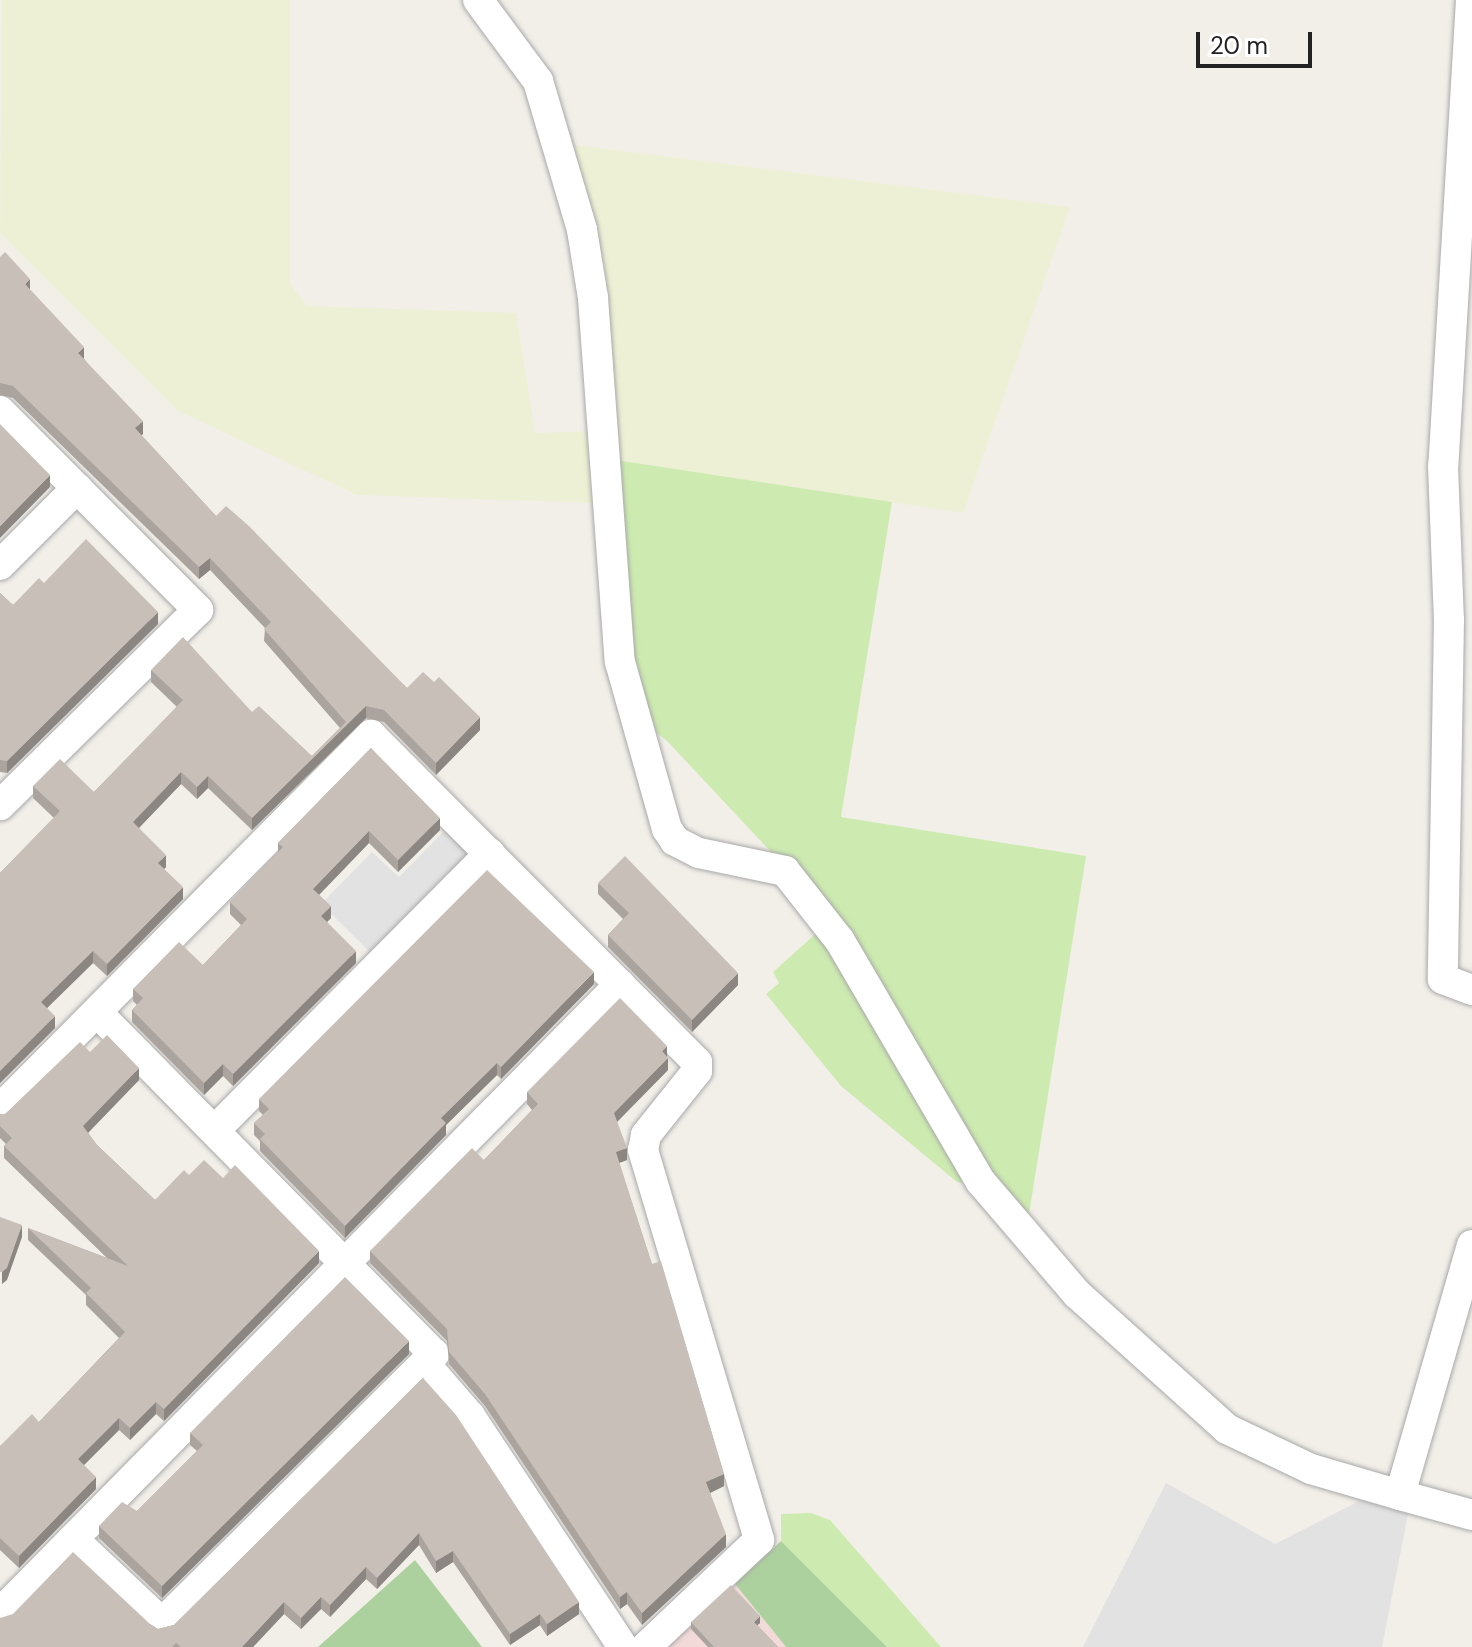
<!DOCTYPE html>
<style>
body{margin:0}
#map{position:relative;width:1472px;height:1647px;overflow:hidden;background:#f2efe9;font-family:"DM Sans",sans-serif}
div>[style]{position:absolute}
.commercial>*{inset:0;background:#f2dad9}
.farmland>*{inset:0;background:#eef0d5}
.grass>*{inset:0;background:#cdebb0}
.forest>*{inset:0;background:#add19e}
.parking>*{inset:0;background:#e2e2e2}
.roads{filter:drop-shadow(0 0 2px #a9a9a9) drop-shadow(0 0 2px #a9a9a9)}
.street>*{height:30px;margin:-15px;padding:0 15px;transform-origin:15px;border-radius:15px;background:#fff}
.wall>*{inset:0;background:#aba49e}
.shaded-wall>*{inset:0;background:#8b8681}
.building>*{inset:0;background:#c7bfb8}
span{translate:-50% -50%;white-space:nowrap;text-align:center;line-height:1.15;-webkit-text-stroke:6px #fff;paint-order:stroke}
.scale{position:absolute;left:1196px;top:32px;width:116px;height:36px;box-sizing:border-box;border:4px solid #222;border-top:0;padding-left:10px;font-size:24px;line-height:28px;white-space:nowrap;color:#222;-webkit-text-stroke:6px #fff;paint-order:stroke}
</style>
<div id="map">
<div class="commercial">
<div style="clip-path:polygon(735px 1584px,786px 1647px,665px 1647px)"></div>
</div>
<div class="farmland">
<div style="clip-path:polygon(2px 0,290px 0,290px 283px,307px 306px,516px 313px,535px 433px,594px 431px,595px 503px,357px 495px,178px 411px,0 233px)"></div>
<div style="clip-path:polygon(574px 145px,1070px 207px,963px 513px,616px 460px,606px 285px)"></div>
</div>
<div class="grass">
<div style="clip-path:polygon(616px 460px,892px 502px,841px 817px,1086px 856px,1027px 1227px,773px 854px,668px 742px,645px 723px,630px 660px)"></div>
<div style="clip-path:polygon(821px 929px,972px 1184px,957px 1182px,841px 1086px,766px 994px,779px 983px,773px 972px)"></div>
<div style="clip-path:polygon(811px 1513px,830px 1520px,941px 1647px,887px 1647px,781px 1541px,781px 1514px)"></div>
</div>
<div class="forest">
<div style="clip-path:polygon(781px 1541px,887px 1647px,786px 1647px,735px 1584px)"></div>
<div style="clip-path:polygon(415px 1560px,482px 1647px,318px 1647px)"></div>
</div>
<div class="parking">
<div style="clip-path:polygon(449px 826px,467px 844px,465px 860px,373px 955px,321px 904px,372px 852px,399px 877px)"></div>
<div style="clip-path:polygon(1166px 1483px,1275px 1544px,1365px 1498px,1408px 1514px,1382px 1647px,1083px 1647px)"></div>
</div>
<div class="roads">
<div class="street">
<div style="left:478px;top:0;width:101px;rotate:53.5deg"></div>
<div style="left:538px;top:81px;width:155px;rotate:73.5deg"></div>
<div style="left:582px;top:230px;width:69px;rotate:80.8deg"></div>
<div style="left:593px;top:298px;width:365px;rotate:85.8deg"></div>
<div style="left:620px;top:662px;width:173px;rotate:74.3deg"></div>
<div style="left:667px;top:829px;width:14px;rotate:56deg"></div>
<div style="left:675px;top:841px;width:27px;rotate:27deg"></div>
<div style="left:699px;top:853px;width:88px;rotate:11.8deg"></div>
<div style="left:785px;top:871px;width:89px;rotate:51.8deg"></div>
<div style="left:840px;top:941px;width:279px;rotate:59.7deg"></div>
<div style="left:981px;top:1182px;width:148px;rotate:49.4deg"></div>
<div style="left:1077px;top:1294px;width:202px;rotate:42deg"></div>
<div style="left:1227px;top:1429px;width:93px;rotate:25.5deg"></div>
<div style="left:1311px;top:1469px;width:93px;rotate:16.3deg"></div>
<div style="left:1471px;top:0;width:467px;rotate:93.4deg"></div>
<div style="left:1443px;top:466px;width:154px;rotate:87.8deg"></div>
<div style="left:1449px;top:620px;width:359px;rotate:91deg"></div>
<div style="left:1443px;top:979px;width:31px;rotate:21deg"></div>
<div style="left:0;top:411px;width:281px;rotate:45.1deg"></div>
<div style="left:198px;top:610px;width:278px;rotate:135.4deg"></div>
<div style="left:0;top:565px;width:109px;rotate:-45deg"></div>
<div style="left:0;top:1109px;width:527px;rotate:-45.23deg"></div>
<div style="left:371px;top:735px;width:462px;rotate:45.1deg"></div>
<div style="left:697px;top:1062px;width:9px;rotate:90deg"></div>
<div style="left:697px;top:1071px;width:82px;rotate:128.6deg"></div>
<div style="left:646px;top:1135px;width:15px;rotate:101deg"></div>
<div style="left:643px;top:1150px;width:407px;rotate:73.4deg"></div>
<div style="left:759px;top:1540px;width:156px;rotate:136.6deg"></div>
<div style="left:215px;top:1130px;width:390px;rotate:-45.2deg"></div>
<div style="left:1472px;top:1245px;width:260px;rotate:106.1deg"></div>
<div style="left:1400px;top:1495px;width:75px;rotate:15.5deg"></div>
<div style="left:425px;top:1364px;width:69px;rotate:49.1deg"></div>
<div style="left:470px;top:1416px;width:277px;rotate:56.5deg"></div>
<div style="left:73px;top:1539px;width:122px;rotate:43.3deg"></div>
<div style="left:162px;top:1623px;width:383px;rotate:-44.7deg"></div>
<div style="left:434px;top:1354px;width:480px;rotate:-134.6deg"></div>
<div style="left:0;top:1613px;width:883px;rotate:-45.41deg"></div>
</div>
</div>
<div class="wall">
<div style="clip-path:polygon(0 257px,30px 290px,143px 434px,141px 435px,216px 516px,407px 688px,480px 730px,436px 775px,384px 722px,366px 718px,252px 830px,208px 788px,197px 799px,181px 784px,139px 828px,166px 867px,164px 869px,183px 899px,107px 976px,93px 963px,47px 1008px,55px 1028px,0 1083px,0 873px,54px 818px,33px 798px,33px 786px,94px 792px,177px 707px,151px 682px,151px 670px,252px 712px,312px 756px,340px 728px,264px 641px,265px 628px,210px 570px,199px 579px,13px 398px,0 395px)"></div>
<div style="clip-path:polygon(44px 583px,158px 624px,7px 773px,0 772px,0 593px,13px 605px)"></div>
<div style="clip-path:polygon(371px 748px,440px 830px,398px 872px,369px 843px,319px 895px,331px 918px,327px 922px,356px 963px,233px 1086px,223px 1076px,204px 1095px,132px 1022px,132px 1010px,137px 1005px,133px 1001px,133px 989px,203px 965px,241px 925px,230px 914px,230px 902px,278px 852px,278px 843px)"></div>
<div style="clip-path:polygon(598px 883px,738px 985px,692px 1032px,608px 947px,608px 935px,623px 919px,598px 894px)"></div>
<div style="clip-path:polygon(594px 984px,501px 1079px,497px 1075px,446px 1125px,446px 1135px,345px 1238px,260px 1151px,260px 1141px,254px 1135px,254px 1123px,263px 1115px,259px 1111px,259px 1099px)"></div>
<div style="clip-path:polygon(90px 1052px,139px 1080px,88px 1133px,97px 1145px,155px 1200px,189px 1175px,223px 1178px,319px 1263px,164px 1421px,156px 1414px,130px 1440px,119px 1430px,84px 1465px,96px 1489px,19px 1568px,0 1550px,0 1446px,39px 1422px,119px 1338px,86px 1305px,86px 1295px,28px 1240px,28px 1228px,107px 1258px,4px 1158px,4px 1146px,6px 1144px,0 1138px,0 1114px,5px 1114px)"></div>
<div style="clip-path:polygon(667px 1057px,668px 1070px,617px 1122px,627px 1160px,619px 1163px,724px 1486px,710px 1493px,726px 1547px,642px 1625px,627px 1604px,620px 1609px,485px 1406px,449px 1364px,447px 1341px,370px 1263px,370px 1251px,484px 1160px,532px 1110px,527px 1104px,527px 1092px)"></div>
<div style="clip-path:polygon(409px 1354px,162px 1598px,99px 1538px,99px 1526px,137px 1511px,197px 1451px,190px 1445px,190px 1433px)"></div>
<div style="clip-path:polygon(423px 1378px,579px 1614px,547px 1636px,540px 1625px,510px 1645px,453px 1562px,436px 1573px,419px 1545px,377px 1589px,366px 1579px,330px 1617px,321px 1609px,301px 1629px,284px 1614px,253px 1647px,0 1647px,150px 1624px,158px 1629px,174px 1625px)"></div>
<div style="clip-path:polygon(691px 1622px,760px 1623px,757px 1625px,778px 1647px,708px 1647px,691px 1629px)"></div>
</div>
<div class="shaded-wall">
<div style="clip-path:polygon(30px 279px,30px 291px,25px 284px)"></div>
<div style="clip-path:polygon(84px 347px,84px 359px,78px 353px)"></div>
<div style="clip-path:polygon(143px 421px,143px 434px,135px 440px,135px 428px)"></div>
<div style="clip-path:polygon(50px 475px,50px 487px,0 538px,0 526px)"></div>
<div style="clip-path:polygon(210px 558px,210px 570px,199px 579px,199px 567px)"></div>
<div style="clip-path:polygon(158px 612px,158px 624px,7px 773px,7px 761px)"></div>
<div style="clip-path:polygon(366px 706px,366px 718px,252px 830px,252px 818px)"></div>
<div style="clip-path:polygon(480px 717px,480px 730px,436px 775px,436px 763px)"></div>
<div style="clip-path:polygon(181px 772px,181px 784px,133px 834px,133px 822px)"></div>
<div style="clip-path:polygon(208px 776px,208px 788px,197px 799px,197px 787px)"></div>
<div style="clip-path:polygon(440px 818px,440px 830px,398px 872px,398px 860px)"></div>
<div style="clip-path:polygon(369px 831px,369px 843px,313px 901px,313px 889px)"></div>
<div style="clip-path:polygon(166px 855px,166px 867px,158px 875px,158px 863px)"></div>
<div style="clip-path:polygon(183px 887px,183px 899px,107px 976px,107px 964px)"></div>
<div style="clip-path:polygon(331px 906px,331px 918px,321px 928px,321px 916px)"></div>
<div style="clip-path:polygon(93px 951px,93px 963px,41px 1014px,41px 1002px)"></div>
<div style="clip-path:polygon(356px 951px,356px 963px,233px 1086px,233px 1074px)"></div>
<div style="clip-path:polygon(594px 972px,594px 984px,501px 1079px,501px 1067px)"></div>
<div style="clip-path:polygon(738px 973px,738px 985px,692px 1032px,692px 1020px)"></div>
<div style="clip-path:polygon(55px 1016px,55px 1028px,0 1083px,0 1071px)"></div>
<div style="clip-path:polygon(667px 1046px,667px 1058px,662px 1051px)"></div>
<div style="clip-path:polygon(668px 1058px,668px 1070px,614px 1125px,614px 1113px)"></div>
<div style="clip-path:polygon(497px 1063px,497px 1075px,446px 1125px,446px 1135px,345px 1238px,345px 1226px,441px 1118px)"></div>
<div style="clip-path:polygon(223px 1064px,223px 1076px,204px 1095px,204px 1083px)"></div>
<div style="clip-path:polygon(139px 1068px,139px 1080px,83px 1138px,83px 1126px)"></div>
<div style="clip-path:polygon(627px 1148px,627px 1160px,616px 1164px,616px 1152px)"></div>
<div style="clip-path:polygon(22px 1225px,22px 1237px,7px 1280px,2px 1284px,2px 1272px)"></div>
<div style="clip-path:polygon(319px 1251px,319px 1263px,164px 1421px,164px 1409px)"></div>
<div style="clip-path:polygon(409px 1341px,409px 1354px,162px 1598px,162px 1586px)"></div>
<div style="clip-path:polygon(156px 1402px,156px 1414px,130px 1440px,130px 1428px)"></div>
<div style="clip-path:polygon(119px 1418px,119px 1430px,78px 1471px,78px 1459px)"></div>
<div style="clip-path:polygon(724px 1474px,724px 1486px,706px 1495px,706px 1482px)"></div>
<div style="clip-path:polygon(96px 1477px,96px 1489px,19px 1568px,19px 1556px)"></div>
<div style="clip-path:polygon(419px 1533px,419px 1545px,377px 1589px,377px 1578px)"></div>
<div style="clip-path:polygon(726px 1534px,726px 1547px,642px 1625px,642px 1613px)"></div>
<div style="clip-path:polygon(453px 1551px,453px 1562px,436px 1573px,436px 1561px)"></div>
<div style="clip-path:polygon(366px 1567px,366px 1579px,330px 1617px,330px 1605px)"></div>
<div style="clip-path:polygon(627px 1592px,627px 1604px,620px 1609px,620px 1597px)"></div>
<div style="clip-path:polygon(321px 1597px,321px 1609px,301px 1629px,301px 1618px)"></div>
<div style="clip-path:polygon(284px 1602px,284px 1614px,253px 1647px,242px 1647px)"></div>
<div style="clip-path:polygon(579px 1602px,579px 1614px,547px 1636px,547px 1624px)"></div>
<div style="clip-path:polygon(540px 1614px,540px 1625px,510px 1645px,510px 1634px)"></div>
<div style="clip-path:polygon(760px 1616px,760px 1623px,754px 1628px,754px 1622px)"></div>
</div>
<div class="building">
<div style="clip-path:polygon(5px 252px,30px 279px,25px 284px,84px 347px,78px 353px,143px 421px,135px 428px,216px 516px,226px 506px,249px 526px,407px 688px,423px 672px,434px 682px,439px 677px,480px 717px,436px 763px,384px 710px,366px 706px,252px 818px,208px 776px,197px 787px,181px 772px,133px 822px,166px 855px,158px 863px,183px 887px,107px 964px,93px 951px,41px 1002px,55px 1016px,0 1071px,0 873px,60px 811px,33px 786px,60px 759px,94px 792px,183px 700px,151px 670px,183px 637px,252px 712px,259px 706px,312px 756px,346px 722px,264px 629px,271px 622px,210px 558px,199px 567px,13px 386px,0 383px,0 257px)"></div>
<div style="clip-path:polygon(0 424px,50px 475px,0 526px)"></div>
<div style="clip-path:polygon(86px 539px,158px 612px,7px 761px,0 760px,0 593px,13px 605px,39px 578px,44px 583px)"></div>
<div style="clip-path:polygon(371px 748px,440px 818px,398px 860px,369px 831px,313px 889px,331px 906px,321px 916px,356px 951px,233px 1074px,223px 1064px,204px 1083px,132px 1010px,143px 998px,133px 989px,179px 942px,203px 965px,247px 919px,230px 902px,283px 847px,278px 843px)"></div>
<div style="clip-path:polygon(625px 856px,738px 973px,692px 1020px,608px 935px,629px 913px,598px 883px)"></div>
<div style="clip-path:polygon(487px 870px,594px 972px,501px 1067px,497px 1063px,441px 1118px,446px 1123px,345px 1226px,260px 1139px,265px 1134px,254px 1123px,269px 1109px,259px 1099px)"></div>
<div style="clip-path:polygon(620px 998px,667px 1046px,662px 1051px,668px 1058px,614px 1113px,627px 1148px,616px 1152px,652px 1264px,661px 1261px,724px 1474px,706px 1482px,726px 1534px,642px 1613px,627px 1592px,620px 1597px,485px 1394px,449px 1352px,447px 1329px,370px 1251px,472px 1148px,484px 1160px,538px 1104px,527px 1092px)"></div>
<div style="clip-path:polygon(107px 1035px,139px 1068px,83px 1126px,97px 1145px,155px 1200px,184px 1170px,189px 1175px,204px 1160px,223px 1178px,235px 1165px,319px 1251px,164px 1409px,156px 1402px,130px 1428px,119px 1418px,78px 1459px,96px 1477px,19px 1556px,0 1538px,0 1446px,32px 1414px,39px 1422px,125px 1332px,86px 1293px,91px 1288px,28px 1228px,128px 1266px,4px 1146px,12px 1138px,0 1126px,0 1114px,5px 1114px,80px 1042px,90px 1052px)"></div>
<div style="clip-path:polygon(0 1217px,22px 1225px,7px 1268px,2px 1272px,0 1272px)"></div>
<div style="clip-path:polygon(345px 1277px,409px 1341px,162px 1586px,99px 1526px,122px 1502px,137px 1511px,203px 1445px,190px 1433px)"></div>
<div style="clip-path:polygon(423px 1378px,456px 1415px,579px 1602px,547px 1624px,540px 1614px,510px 1634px,453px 1551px,436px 1561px,419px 1533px,377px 1578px,366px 1567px,330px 1605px,321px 1597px,301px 1618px,284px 1602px,242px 1647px,181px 1647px,176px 1643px,172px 1647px,0 1647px,0 1618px,13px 1614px,73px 1552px,150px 1624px,158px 1629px,174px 1625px)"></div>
<div style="clip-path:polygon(731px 1585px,760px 1616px,754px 1622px,778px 1647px,714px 1647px,691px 1622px)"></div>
</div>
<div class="scale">20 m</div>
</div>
